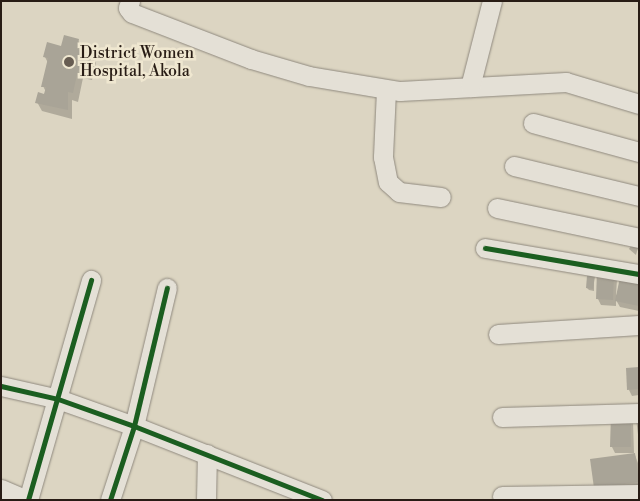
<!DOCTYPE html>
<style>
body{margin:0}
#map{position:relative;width:640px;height:501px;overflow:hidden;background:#dcd5c2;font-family:"Libre Bodoni",serif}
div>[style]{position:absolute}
.shadow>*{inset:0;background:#0003}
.building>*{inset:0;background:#a9a497}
.roads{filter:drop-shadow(0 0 1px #8f897e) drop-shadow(0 0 1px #8f897e)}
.minor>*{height:19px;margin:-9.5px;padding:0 9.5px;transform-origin:9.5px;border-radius:9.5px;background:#e4e0d6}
.cycleway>*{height:5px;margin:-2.5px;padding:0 2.5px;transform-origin:2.5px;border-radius:2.5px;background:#1b5e20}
.dots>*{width:14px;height:14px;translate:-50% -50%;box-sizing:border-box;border:2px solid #efe7d0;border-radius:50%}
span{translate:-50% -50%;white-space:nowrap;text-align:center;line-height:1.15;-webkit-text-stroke:5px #efe7d0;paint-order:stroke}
.poi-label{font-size:16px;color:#281c15}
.left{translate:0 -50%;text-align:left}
.frame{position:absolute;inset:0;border:2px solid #281c15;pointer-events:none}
</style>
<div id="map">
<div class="shadow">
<div style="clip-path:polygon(78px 40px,83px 52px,90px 54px,96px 63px,92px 80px,83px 78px,78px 102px,72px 100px,72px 119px,42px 111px,37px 102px,46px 92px,43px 86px,48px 63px,45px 57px)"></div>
<div style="clip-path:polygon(634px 241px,639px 244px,636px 255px,629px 249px)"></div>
<div style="clip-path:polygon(599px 272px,617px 279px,616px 295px,639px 279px,639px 311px,620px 307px,616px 300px,616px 306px,601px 305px,598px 299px)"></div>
<div style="clip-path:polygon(594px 278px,594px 291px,589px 290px,587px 288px)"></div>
<div style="clip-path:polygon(639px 368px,639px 395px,632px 396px,629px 390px)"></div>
<div style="clip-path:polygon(630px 416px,633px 422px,634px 453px,615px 453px,612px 447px)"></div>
<div style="clip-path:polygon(636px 418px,639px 418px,639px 443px)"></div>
<div style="clip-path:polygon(635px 455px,639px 466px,639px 489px,599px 494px)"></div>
</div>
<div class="building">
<div style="clip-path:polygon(64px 35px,79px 39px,77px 49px,91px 53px,87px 72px,78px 70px,73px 93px,68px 92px,68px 110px,35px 103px,38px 92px,44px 94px,46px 87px,41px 87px,48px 58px,43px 57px,47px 42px,61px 46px)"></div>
<div style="clip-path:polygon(597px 271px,614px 271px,613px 300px,596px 299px)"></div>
<div style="clip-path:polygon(621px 273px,639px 277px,639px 306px,615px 301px)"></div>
<div style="clip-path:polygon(587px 276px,595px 276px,593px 289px,586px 288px)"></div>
<div style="clip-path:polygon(639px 367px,639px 389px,627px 390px,626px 368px)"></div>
<div style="clip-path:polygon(611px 414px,631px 414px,631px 447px,610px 447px)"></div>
<div style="clip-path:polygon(635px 453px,639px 482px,594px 488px,590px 459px)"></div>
</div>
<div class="roads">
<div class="minor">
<div style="left:130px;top:1px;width:7px;rotate:106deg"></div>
<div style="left:128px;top:8px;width:6px;rotate:51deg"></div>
<div style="left:132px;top:13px;width:128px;rotate:21.1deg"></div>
<div style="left:251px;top:59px;width:60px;rotate:16.3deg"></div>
<div style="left:309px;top:76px;width:92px;rotate:9.4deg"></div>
<div style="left:400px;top:91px;width:166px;rotate:-3.1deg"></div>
<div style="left:566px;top:82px;width:76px;rotate:16.8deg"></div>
<div style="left:470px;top:87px;width:89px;rotate:-75.7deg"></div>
<div style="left:386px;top:90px;width:67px;rotate:92.6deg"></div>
<div style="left:383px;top:157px;width:25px;rotate:79deg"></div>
<div style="left:388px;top:182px;width:15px;rotate:42deg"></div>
<div style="left:399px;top:192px;width:42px;rotate:6.8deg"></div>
<div style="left:533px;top:123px;width:110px;rotate:15.3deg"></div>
<div style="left:514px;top:166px;width:129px;rotate:13.5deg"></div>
<div style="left:497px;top:208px;width:145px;rotate:11.9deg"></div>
<div style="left:485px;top:248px;width:156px;rotate:9.6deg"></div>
<div style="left:498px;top:334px;width:141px;rotate:-3.7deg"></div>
<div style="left:1px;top:386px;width:58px;rotate:12.8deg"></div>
<div style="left:58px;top:399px;width:81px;rotate:19.6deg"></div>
<div style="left:134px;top:426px;width:202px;rotate:21.5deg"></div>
<div style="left:502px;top:417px;width:137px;rotate:-1.7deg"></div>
<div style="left:1px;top:489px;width:28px;rotate:23deg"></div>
<div style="left:502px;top:496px;width:137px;rotate:-0.8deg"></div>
<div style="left:28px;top:500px;width:229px;rotate:-74deg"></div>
<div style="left:110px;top:500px;width:78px;rotate:-72deg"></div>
<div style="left:134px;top:426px;width:142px;rotate:-76.6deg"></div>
<div style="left:206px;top:500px;width:46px;rotate:-88.8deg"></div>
</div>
</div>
<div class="cycleway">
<div style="left:485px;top:248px;width:156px;rotate:9.6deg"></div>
<div style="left:1px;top:386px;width:58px;rotate:12.8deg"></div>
<div style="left:58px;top:399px;width:81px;rotate:19.6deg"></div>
<div style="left:134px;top:426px;width:202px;rotate:21.5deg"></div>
<div style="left:28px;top:500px;width:229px;rotate:-74deg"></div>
<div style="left:110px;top:500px;width:78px;rotate:-72deg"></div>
<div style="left:134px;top:426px;width:142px;rotate:-76.6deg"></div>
</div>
<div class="dots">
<div style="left:69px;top:62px;background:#675d52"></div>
</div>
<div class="poi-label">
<span class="left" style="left:80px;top:62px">District Women<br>Hospital, Akola</span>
</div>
<div class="frame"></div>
</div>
